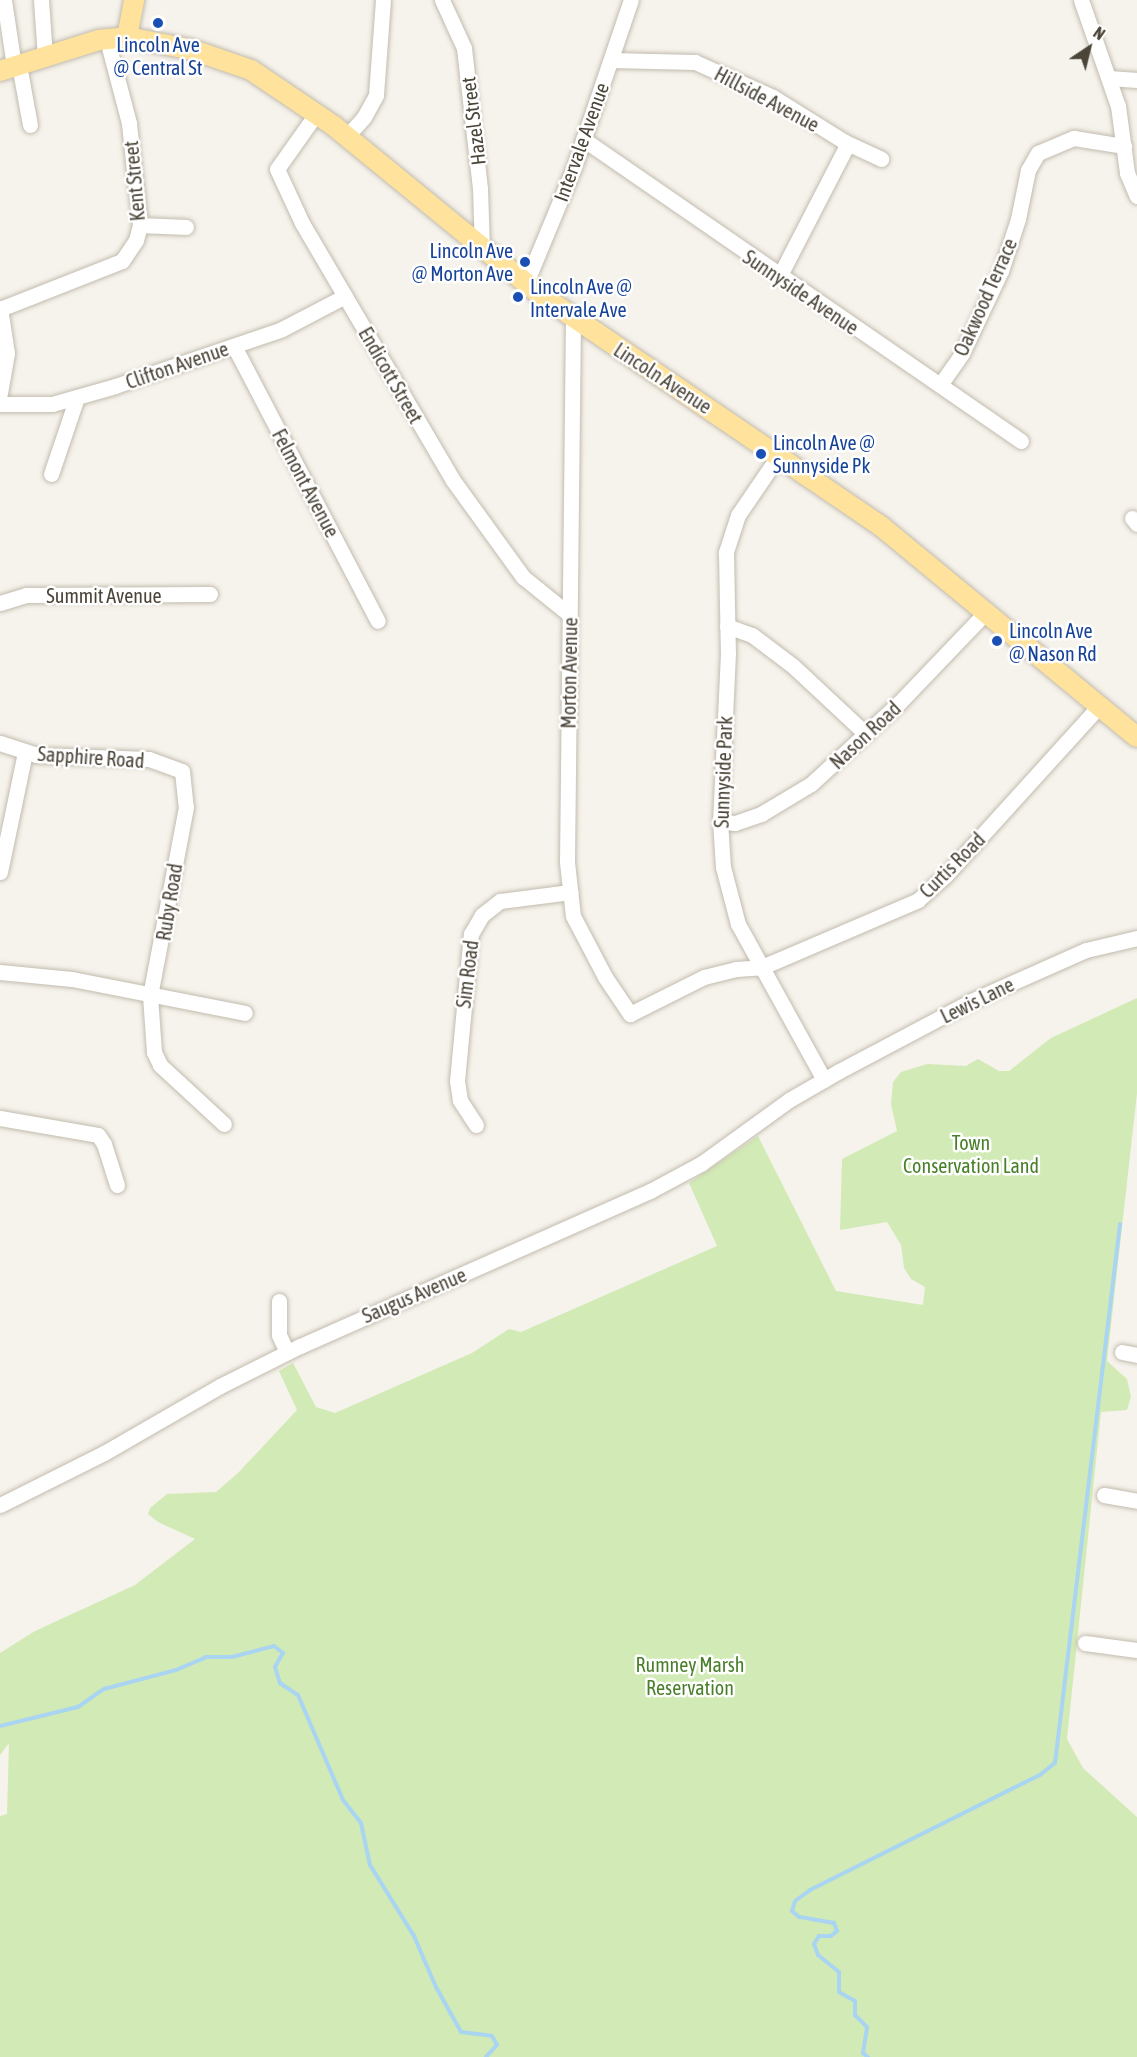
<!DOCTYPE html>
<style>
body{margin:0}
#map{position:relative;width:1137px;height:2057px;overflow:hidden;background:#f6f3ec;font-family:"Asap Condensed",sans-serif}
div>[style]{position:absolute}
.green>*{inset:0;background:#d2eab5}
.stream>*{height:4px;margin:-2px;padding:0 2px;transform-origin:2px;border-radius:2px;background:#a9d4f2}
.roads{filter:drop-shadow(0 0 2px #c2bbae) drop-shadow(0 0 2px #c2bbae)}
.minor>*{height:15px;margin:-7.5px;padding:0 7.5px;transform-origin:7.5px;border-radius:7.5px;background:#fff}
.major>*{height:20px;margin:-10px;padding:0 10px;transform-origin:10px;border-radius:10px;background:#ffe39c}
.dots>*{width:16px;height:16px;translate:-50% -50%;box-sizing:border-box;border:3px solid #fff;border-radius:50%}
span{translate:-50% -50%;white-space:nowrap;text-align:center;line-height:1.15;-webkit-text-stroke:5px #fff;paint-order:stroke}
.transit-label{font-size:20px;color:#164399}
.right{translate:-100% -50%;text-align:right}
.left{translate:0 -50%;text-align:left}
.street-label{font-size:20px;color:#4b4439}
.park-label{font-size:20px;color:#4a7f2a}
.north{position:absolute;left:1059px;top:18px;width:60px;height:60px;-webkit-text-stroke:4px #fff;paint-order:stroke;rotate:35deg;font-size:16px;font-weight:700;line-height:24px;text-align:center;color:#4b4439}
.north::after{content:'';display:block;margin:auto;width:21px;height:27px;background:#4b4439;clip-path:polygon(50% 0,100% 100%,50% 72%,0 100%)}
</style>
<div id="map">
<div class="green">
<div style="clip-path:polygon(1137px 998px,1137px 1093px,1107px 1361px,1127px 1379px,1131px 1397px,1127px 1410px,1101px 1412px,1067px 1739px,1083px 1768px,1137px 1817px,1137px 2057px,0 2057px,0 1816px,7px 1814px,9px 1743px,0 1755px,0 1653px,35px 1631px,135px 1585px,195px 1539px,158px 1522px,148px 1514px,150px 1508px,167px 1494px,216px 1492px,238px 1473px,297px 1410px,279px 1371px,293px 1363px,316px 1407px,335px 1413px,472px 1353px,509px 1329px,521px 1332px,717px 1246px,689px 1183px,758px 1136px,836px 1291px,923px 1305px,925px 1287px,911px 1279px,904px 1268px,901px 1245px,887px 1222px,840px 1230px,842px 1159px,897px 1131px,891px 1104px,893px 1082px,901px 1072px,927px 1064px,966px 1066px,978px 1059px,999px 1071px,1009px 1071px,1051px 1038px)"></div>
</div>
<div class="stream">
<div style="left:0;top:1726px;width:80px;rotate:-13.7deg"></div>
<div style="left:78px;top:1707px;width:32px;rotate:-35deg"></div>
<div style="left:104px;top:1689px;width:74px;rotate:-14.8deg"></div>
<div style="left:176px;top:1670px;width:33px;rotate:-23deg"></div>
<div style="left:206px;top:1657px;width:26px"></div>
<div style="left:232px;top:1657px;width:43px;rotate:-14.7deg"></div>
<div style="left:274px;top:1646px;width:11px;rotate:38deg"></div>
<div style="left:283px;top:1653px;width:16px;rotate:120deg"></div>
<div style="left:275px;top:1667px;width:17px;rotate:73deg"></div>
<div style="left:280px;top:1683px;width:22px;rotate:34deg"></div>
<div style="left:298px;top:1695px;width:114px;rotate:66.8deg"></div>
<div style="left:343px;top:1800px;width:29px;rotate:52deg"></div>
<div style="left:361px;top:1823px;width:43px;rotate:77.9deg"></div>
<div style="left:370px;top:1865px;width:84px;rotate:58.2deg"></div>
<div style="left:414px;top:1936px;width:56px;rotate:66.7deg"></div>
<div style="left:436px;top:1987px;width:51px;rotate:60.9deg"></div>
<div style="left:461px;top:2032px;width:31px;rotate:7deg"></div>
<div style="left:492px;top:2036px;width:10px;rotate:61deg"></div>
<div style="left:497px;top:2045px;width:16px;rotate:133deg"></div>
<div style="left:868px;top:2057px;width:6px;rotate:-141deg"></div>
<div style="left:863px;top:2053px;width:26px;rotate:-81deg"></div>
<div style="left:867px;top:2027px;width:17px;rotate:-135deg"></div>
<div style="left:855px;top:2015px;width:14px;rotate:-90deg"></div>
<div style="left:855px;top:2001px;width:18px;rotate:-151deg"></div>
<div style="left:839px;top:1992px;width:20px;rotate:-90deg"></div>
<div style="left:839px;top:1972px;width:27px;rotate:-141deg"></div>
<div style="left:818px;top:1955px;width:12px;rotate:-110deg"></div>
<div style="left:814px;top:1944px;width:9px;rotate:-58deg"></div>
<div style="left:819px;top:1936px;width:12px"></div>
<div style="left:831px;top:1936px;width:8px;rotate:-40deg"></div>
<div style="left:837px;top:1931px;width:9px;rotate:-111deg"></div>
<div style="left:834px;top:1923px;width:36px;rotate:-170deg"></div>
<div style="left:799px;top:1917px;width:9px;rotate:-139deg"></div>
<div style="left:792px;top:1911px;width:10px;rotate:-73deg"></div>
<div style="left:795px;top:1901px;width:19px;rotate:-36deg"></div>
<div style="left:810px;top:1890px;width:257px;rotate:-26.6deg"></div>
<div style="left:1040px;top:1775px;width:19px;rotate:-39deg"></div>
<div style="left:1055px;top:1763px;width:543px;rotate:-83.12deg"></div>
</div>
<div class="roads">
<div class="minor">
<div style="left:4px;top:0;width:67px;rotate:81.4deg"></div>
<div style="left:41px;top:0;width:57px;rotate:86deg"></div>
<div style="left:442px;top:0;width:53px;rotate:65.4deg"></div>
<div style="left:464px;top:48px;width:141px;rotate:83.5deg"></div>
<div style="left:480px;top:188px;width:59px;rotate:88.1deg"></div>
<div style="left:1081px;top:0;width:112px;rotate:70.8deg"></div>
<div style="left:1118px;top:106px;width:68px;rotate:82.3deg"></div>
<div style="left:1127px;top:173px;width:25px;rotate:67deg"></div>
<div style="left:611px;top:60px;width:84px;rotate:1.4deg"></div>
<div style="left:695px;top:62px;width:85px;rotate:24.2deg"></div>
<div style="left:773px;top:97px;width:85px;rotate:32deg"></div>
<div style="left:845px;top:142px;width:40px;rotate:25deg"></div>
<div style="left:19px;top:65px;width:61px;rotate:79.6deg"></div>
<div style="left:1109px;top:78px;width:28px;rotate:4deg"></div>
<div style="left:316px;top:114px;width:67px;rotate:125.3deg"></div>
<div style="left:277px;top:169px;width:60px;rotate:65.2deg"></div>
<div style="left:302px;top:223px;width:297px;rotate:59.6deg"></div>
<div style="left:452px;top:479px;width:121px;rotate:54.1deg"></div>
<div style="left:523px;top:577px;width:60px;rotate:39deg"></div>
<div style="left:347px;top:136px;width:25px;rotate:-48deg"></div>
<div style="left:364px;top:117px;width:25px;rotate:-61deg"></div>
<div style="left:376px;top:95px;width:95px;rotate:-85.8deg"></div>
<div style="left:583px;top:139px;width:532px;rotate:34.59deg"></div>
<div style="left:140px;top:225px;width:46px;rotate:2.5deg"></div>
<div style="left:779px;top:277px;width:144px;rotate:-62.7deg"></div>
<div style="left:845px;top:149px;width:7px;rotate:-90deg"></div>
<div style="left:526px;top:283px;width:126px;rotate:-67.5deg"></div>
<div style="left:574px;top:167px;width:176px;rotate:-71.2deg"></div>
<div style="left:0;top:308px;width:46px;rotate:81.2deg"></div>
<div style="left:7px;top:353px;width:41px;rotate:99.9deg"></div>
<div style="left:0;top:309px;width:131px;rotate:-21.5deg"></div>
<div style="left:122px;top:261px;width:25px;rotate:-56deg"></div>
<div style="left:136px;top:240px;width:16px;rotate:-75deg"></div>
<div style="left:140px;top:225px;width:103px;rotate:-96.2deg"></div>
<div style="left:129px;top:123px;width:86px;rotate:-104.8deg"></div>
<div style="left:573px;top:317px;width:545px;rotate:90.63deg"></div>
<div style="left:567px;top:862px;width:54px;rotate:83.7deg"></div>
<div style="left:573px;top:916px;width:69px;rotate:62.3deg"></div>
<div style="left:605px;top:977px;width:45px;rotate:56deg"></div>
<div style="left:630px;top:1014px;width:83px;rotate:-26.6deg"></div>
<div style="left:704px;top:977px;width:33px;rotate:-14deg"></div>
<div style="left:736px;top:969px;width:26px;rotate:-4deg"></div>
<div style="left:762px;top:967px;width:170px;rotate:-23.2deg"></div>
<div style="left:918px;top:900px;width:36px;rotate:-42deg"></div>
<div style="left:945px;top:876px;width:231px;rotate:-47.8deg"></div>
<div style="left:234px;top:346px;width:310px;rotate:62.4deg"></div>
<div style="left:940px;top:385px;width:39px;rotate:-55deg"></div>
<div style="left:962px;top:353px;width:91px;rotate:-64.6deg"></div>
<div style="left:1001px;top:271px;width:55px;rotate:-71.9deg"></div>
<div style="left:1018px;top:219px;width:50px;rotate:-78.5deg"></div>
<div style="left:1028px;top:170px;width:20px;rotate:-60deg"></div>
<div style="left:1038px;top:153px;width:39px;rotate:-23deg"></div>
<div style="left:1074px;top:138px;width:51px;rotate:9.1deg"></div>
<div style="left:0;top:404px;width:52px"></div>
<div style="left:52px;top:404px;width:66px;rotate:-15.9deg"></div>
<div style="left:115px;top:386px;width:176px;rotate:-18.8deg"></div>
<div style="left:282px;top:329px;width:71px;rotate:-27.6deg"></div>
<div style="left:779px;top:455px;width:73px;rotate:124.3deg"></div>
<div style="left:738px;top:515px;width:40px;rotate:108deg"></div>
<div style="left:726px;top:553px;width:100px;rotate:88.9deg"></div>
<div style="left:728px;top:653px;width:168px;rotate:92.7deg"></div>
<div style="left:720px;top:821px;width:46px;rotate:86.3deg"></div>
<div style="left:723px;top:867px;width:59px;rotate:75.3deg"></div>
<div style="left:738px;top:924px;width:178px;rotate:61.1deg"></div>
<div style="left:51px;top:474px;width:81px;rotate:-71.3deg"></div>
<div style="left:1132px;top:518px;width:8px;rotate:50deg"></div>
<div style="left:0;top:603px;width:27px;rotate:-17deg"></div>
<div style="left:26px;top:595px;width:184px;rotate:-0.3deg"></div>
<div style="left:727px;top:626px;width:27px;rotate:20deg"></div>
<div style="left:752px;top:635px;width:51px;rotate:37.1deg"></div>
<div style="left:793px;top:666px;width:100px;rotate:43deg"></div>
<div style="left:0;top:743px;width:38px;rotate:18deg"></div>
<div style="left:36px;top:755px;width:113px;rotate:2deg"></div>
<div style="left:149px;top:759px;width:35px;rotate:20deg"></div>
<div style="left:182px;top:771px;width:36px;rotate:84deg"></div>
<div style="left:186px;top:807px;width:192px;rotate:100.8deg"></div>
<div style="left:150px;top:996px;width:56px;rotate:85.9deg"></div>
<div style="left:154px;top:1052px;width:14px;rotate:65deg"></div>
<div style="left:160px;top:1065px;width:87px;rotate:42.7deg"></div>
<div style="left:720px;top:821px;width:15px;rotate:8deg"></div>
<div style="left:735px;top:823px;width:28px;rotate:-19deg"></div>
<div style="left:761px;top:814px;width:58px;rotate:-31deg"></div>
<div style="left:811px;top:784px;width:121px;rotate:-42.7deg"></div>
<div style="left:900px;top:702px;width:126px;rotate:-46.3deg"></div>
<div style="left:0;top:872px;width:123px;rotate:-78.2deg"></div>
<div style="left:0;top:972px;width:72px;rotate:5.6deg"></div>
<div style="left:72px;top:979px;width:176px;rotate:11.1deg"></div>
<div style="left:0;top:1118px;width:99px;rotate:9.8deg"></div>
<div style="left:98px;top:1135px;width:11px;rotate:56deg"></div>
<div style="left:104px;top:1144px;width:43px;rotate:72.4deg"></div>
<div style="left:476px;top:1125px;width:30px;rotate:-123deg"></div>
<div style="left:460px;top:1100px;width:19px;rotate:-99deg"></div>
<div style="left:457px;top:1081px;width:148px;rotate:-84.6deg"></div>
<div style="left:471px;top:934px;width:22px;rotate:-60deg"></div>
<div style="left:482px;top:915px;width:23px;rotate:-38deg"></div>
<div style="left:500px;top:901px;width:71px;rotate:-7.3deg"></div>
<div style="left:279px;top:1301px;width:34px;rotate:90deg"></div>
<div style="left:279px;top:1335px;width:19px;rotate:65deg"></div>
<div style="left:1122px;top:1352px;width:15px;rotate:11deg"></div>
<div style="left:1104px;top:1495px;width:34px;rotate:10deg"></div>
<div style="left:0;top:1505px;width:116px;rotate:-26.6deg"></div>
<div style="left:104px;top:1453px;width:134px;rotate:-30deg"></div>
<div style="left:220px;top:1386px;width:89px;rotate:-26.6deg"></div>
<div style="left:300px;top:1346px;width:383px;rotate:-23.9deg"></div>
<div style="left:650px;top:1191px;width:59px;rotate:-28.3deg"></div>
<div style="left:702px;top:1163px;width:107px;rotate:-35.9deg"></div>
<div style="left:789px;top:1100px;width:58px;rotate:-30.1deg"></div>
<div style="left:839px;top:1071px;width:149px;rotate:-27.9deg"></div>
<div style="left:971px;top:1001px;width:126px;rotate:-23.9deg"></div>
<div style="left:1086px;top:950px;width:52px;rotate:-13.2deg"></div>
<div style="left:1085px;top:1643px;width:52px;rotate:7.7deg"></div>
</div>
<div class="major">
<div style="left:127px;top:37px;width:38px;rotate:-79deg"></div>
<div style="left:0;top:71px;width:104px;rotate:-17.4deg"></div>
<div style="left:99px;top:40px;width:28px;rotate:-6deg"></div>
<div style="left:127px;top:37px;width:67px;rotate:11.1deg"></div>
<div style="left:193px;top:50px;width:61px;rotate:19deg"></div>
<div style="left:251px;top:70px;width:100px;rotate:34deg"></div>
<div style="left:334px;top:126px;width:264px;rotate:39.3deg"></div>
<div style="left:538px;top:293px;width:416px;rotate:34.2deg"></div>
<div style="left:882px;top:527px;width:330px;rotate:39.5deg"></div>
</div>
</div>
<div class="dots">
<div style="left:158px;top:23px;background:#1a4fb4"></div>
<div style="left:525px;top:262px;background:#1a4fb4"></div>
<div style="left:518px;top:297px;background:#1a4fb4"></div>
<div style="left:761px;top:454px;background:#1a4fb4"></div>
<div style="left:997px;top:641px;background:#1a4fb4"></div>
</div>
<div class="transit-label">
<span style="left:158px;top:56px">Lincoln Ave<br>@ Central St</span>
<span class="right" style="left:513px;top:262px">Lincoln Ave<br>@ Morton Ave</span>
<span class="left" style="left:530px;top:298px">Lincoln Ave @<br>Intervale Ave</span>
<span class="left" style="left:773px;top:454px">Lincoln Ave @<br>Sunnyside Pk</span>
<span class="left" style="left:1009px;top:642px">Lincoln Ave<br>@ Nason Rd</span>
</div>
<div class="street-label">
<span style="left:767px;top:99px;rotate:28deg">Hillside Avenue</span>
<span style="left:473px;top:121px;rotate:-97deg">Hazel Street</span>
<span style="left:581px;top:142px;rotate:-70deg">Intervale Avenue</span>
<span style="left:134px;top:181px;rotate:-95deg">Kent Street</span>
<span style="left:801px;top:292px;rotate:34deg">Sunnyside Avenue</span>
<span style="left:985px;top:297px;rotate:-66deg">Oakwood Terrace</span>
<span style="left:177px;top:365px;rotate:-19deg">Clifton Avenue</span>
<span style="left:391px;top:375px;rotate:60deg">Endicott Street</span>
<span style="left:663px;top:378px;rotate:33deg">Lincoln Avenue</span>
<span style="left:306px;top:483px;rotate:62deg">Felmont Avenue</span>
<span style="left:104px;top:595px">Summit Avenue</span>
<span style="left:569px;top:673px;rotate:-89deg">Morton Avenue</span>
<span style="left:865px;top:735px;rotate:-43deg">Nason Road</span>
<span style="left:91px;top:757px;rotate:4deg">Sapphire Road</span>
<span style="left:723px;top:772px;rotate:-88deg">Sunnyside Park</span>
<span style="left:952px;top:865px;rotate:-45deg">Curtis Road</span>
<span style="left:169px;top:902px;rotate:-81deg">Ruby Road</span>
<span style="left:467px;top:974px;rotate:-83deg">Sim Road</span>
<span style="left:977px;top:1000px;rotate:-26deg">Lewis Lane</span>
<span style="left:414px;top:1295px;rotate:-23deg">Saugus Avenue</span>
</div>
<div class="park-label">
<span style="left:971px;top:1154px">Town<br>Conservation Land</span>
<span style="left:690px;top:1676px">Rumney Marsh<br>Reservation</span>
</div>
<div class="north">N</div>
</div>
